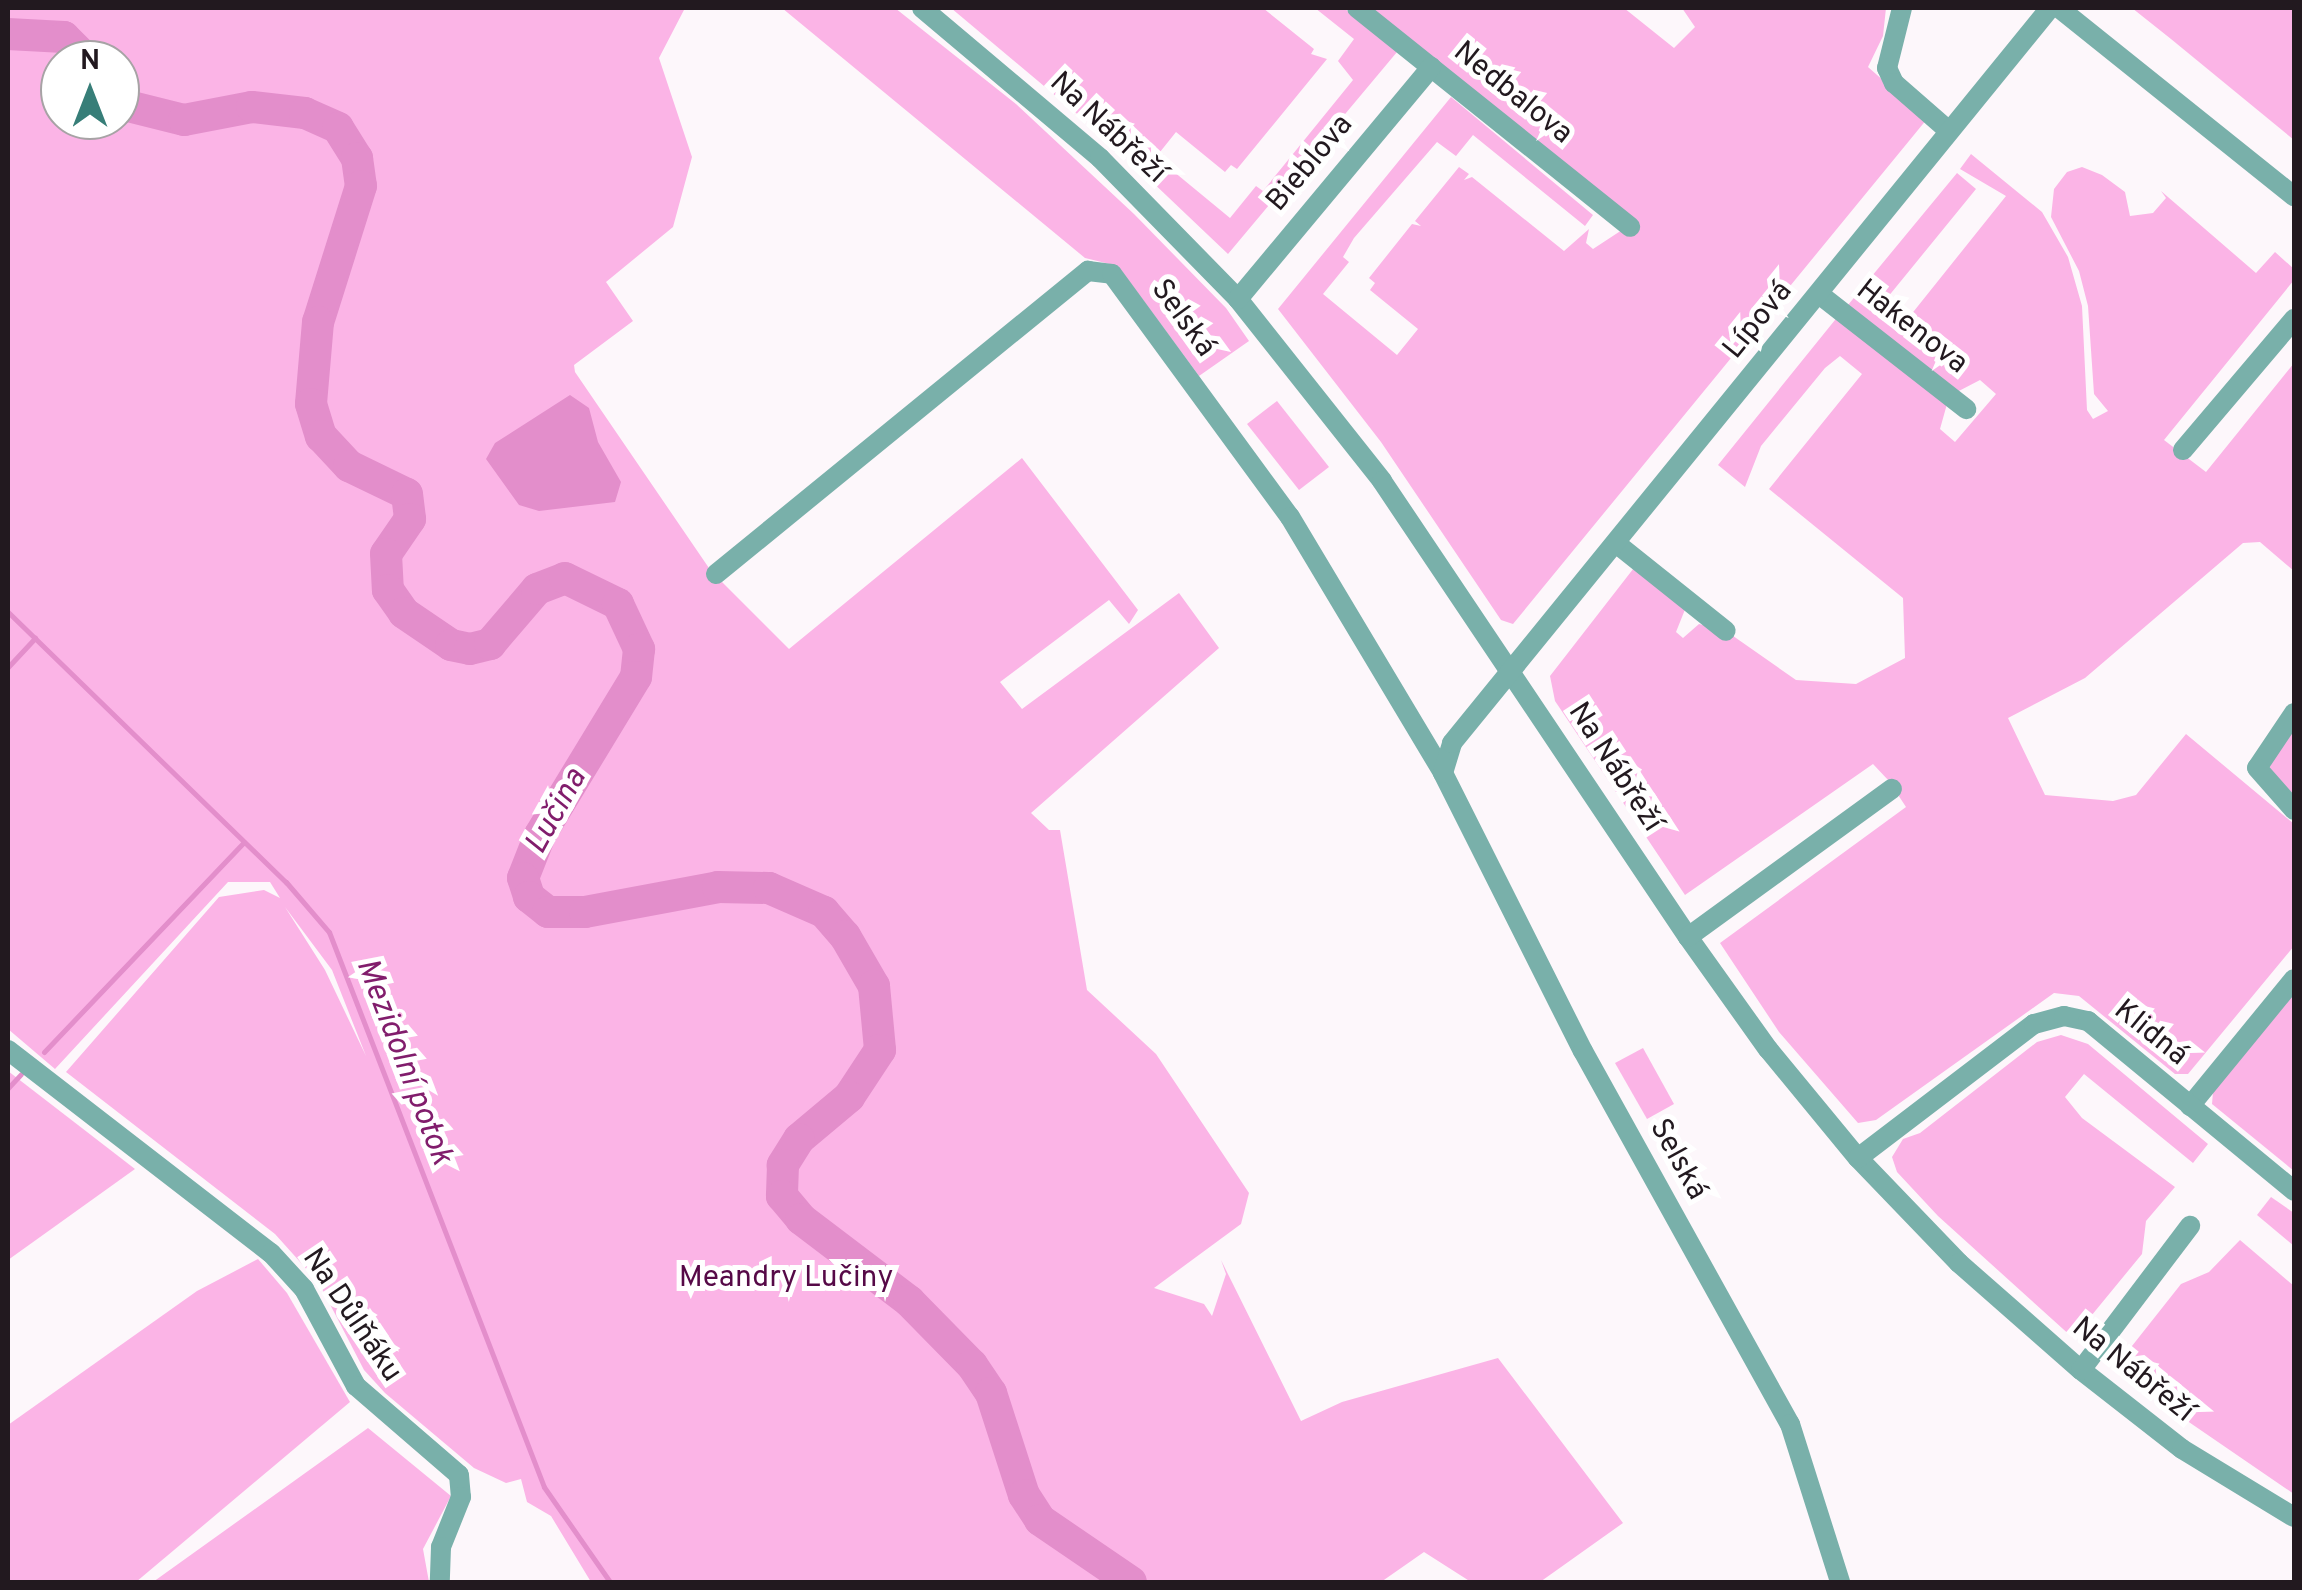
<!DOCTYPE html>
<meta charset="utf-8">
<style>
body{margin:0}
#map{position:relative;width:2302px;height:1590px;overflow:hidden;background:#fdf7fb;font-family:Overpass,sans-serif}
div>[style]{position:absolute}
.green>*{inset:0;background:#fbb4e6}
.water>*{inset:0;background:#e38ecb}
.stream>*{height:5px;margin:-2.5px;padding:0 2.5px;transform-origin:2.5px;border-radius:2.5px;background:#e38ecb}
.river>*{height:32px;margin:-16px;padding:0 16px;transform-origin:16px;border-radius:16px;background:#e38ecb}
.street>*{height:20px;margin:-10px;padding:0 10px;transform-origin:10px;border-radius:10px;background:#79b0aa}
span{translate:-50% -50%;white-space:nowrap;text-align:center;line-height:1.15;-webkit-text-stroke:10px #fff;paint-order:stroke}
.street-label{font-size:30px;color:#22191f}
.park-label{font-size:30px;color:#560947}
.water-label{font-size:32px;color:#811d6c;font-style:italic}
.frame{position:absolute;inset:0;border:10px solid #22191f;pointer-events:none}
.north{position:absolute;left:40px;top:40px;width:100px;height:100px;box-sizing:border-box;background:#fff;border:2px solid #a7a3a5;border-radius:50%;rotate:0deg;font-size:28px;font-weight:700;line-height:40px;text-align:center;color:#22191f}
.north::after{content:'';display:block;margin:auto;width:35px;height:45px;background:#377e78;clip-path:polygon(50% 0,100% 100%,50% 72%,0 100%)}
</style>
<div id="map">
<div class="green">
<div style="clip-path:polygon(evenodd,8px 8px,685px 8px,659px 58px,692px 157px,673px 227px,606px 282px,633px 321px,574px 365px,575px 372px,711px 571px,789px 649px,1022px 458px,1138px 610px,1129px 624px,1109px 600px,1000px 682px,1022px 709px,1179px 593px,1219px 648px,1031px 813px,1049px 830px,1060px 830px,1087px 990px,1156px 1054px,1249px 1193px,1241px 1224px,1154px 1288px,1204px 1304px,1212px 1316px,1226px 1274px,1221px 1260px,1301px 1421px,1342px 1402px,1498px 1358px,1623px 1523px,1540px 1582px,1471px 1582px,1424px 1552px,1381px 1582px,591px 1582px,551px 1516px,527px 1502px,521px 1479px,506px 1483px,474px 1468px,385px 1393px,364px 1370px,319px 1283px,275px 1234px,66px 1072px,219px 897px,264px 890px,280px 898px,270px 882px,228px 882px,55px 1069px,8px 1029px,8px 8px,60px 60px,120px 60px,120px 120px,60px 120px,60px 60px,8px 8px,285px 907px,332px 970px,366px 1056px,325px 970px,285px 907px)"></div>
<div style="clip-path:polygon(782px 8px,895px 8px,1016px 104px,1134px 214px,1226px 308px,1249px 341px,1199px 376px,1118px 266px,1085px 258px)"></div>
<div style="clip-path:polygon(951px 8px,1263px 8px,1314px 49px,1311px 54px,1327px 59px,1237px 169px,1231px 165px,1225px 172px,1176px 132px,1156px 157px,1230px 218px,1256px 186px,1263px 191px,1353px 80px,1338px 61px,1354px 39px,1315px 8px,1344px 8px,1397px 52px,1228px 254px,1107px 139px)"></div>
<div style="clip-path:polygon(1366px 8px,1624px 8px,1674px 48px,1695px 27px,1682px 8px,1886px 8px,1883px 36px,1868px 67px,1927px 119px,1513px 624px,1501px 620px,1381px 442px,1278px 309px,1451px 97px,1593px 215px,1585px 226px,1473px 135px,1456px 156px,1437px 142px,1354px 238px,1343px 257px,1349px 262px,1323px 294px,1397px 355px,1418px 329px,1370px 290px,1375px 283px,1369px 278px,1412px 224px,1421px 226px,1415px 221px,1459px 167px,1469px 174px,1464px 180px,1472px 177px,1564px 251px,1589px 229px,1586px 243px,1593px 249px,1622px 230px)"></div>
<div style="clip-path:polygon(2132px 8px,2294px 8px,2294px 140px,2171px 39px)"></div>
<div style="clip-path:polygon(1971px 154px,2042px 212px,2068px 257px,2082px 306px,2087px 410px,2093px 419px,2108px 411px,2094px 394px,2088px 306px,2079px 271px,2051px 217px,2054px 189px,2067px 172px,2082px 167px,2102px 175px,2125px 192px,2130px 216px,2153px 213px,2166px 198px,2161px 191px,2256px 273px,2275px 252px,2294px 269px,2294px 280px,2164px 440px,2206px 472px,2294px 363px,2294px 571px,2260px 542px,2243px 543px,2085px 678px,2008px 718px,2045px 795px,2113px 801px,2136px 795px,2186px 734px,2294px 824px,2294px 946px,2188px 1074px,2175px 1074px,2079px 996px,2054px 993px,1876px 1120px,1858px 1123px,1779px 1032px,1720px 943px,1906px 807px,1889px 781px,1873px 764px,1685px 895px,1555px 701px,1550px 676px,1637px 564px,1686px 607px,1676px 632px,1683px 638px,1699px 624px,1726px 631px,1796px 680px,1856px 684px,1905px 658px,1903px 598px,1769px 489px,1862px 374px,1840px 356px,1825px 368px,1761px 446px,1745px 487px,1718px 465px,1839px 315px,1947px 404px,1940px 429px,1955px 442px,1996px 394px,1980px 380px,1955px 393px,1848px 305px,1957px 173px,1976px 189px,1883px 303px,1906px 321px,2006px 196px,1960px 169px)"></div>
<div style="clip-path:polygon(1277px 401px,1329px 467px,1299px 490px,1247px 424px)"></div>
<div style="clip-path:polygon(2294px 721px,2294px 806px,2268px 783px,2271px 748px)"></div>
<div style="clip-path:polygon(2294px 990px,2294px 1171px,2212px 1104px,2213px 1092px)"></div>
<div style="clip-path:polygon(2061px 1035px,2088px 1044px,2208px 1144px,2193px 1163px,2084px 1074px,2065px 1097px,2082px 1118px,2175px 1187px,2146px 1221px,2142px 1254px,2073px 1338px,1938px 1216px,1897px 1172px,1892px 1157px,1903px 1139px,1920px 1133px,2037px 1042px)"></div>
<div style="clip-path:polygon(1643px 1048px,1674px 1104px,1647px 1119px,1615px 1063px)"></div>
<div style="clip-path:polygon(8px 1071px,135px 1169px,8px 1260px)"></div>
<div style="clip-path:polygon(2271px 1197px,2294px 1213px,2294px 1246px,2257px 1215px)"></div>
<div style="clip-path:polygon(2240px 1240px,2294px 1286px,2294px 1494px,2113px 1370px,2181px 1284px,2209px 1272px)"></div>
<div style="clip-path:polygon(258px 1259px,287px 1293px,350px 1402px,136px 1582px,8px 1582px,8px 1425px,197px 1291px)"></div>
<div style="clip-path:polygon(368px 1428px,451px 1496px,423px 1549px,429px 1582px,153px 1582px)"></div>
</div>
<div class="water">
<div style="clip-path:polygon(570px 395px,589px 408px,598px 442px,621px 482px,615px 502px,539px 511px,519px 505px,486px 459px,495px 443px)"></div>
</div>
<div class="stream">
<div style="left:8px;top:612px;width:388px;rotate:44.2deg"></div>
<div style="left:286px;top:882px;width:66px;rotate:49.3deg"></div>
<div style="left:329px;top:932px;width:595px;rotate:68.82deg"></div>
<div style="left:544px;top:1487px;width:116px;rotate:55.2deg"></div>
<div style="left:8px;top:667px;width:40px;rotate:-47deg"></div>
<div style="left:44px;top:1052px;width:290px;rotate:-46.4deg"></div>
<div style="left:8px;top:1088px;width:19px;rotate:-47deg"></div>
</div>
<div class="river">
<div style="left:8px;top:34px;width:56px;rotate:3.1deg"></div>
<div style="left:64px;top:37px;width:33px;rotate:45deg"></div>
<div style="left:120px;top:104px;width:66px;rotate:14deg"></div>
<div style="left:184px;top:120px;width:69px;rotate:-10.8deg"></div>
<div style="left:252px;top:107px;width:53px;rotate:6.5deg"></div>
<div style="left:305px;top:113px;width:36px;rotate:24deg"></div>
<div style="left:338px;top:128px;width:36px;rotate:58deg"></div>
<div style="left:357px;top:158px;width:28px;rotate:82deg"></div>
<div style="left:361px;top:186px;width:143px;rotate:107.5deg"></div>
<div style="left:318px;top:322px;width:82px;rotate:94.9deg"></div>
<div style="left:311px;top:404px;width:34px;rotate:73deg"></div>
<div style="left:321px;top:436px;width:41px;rotate:47deg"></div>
<div style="left:349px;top:466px;width:64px;rotate:25.8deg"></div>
<div style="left:407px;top:494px;width:25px;rotate:83deg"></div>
<div style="left:410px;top:519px;width:42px;rotate:124.4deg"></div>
<div style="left:386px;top:554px;width:36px;rotate:87deg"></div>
<div style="left:388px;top:590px;width:28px;rotate:55deg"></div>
<div style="left:404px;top:613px;width:57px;rotate:34.2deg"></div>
<div style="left:451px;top:645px;width:19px;rotate:12deg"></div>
<div style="left:470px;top:649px;width:21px;rotate:-14deg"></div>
<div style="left:490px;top:644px;width:72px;rotate:-49.5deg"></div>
<div style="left:537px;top:589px;width:30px;rotate:-21deg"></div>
<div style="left:565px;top:578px;width:59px;rotate:26.1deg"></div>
<div style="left:618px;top:604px;width:50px;rotate:65deg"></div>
<div style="left:639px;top:649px;width:28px;rotate:96deg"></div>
<div style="left:636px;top:677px;width:185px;rotate:121.3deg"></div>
<div style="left:540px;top:835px;width:46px;rotate:111.6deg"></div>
<div style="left:523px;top:878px;width:20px;rotate:72deg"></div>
<div style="left:529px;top:897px;width:24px;rotate:38deg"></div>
<div style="left:548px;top:912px;width:37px"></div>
<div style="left:585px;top:912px;width:135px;rotate:-10.6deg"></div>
<div style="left:718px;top:887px;width:51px;rotate:1.1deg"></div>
<div style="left:769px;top:888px;width:60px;rotate:23.6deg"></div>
<div style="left:824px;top:912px;width:32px;rotate:49deg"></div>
<div style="left:845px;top:936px;width:58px;rotate:59.9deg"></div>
<div style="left:874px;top:986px;width:64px;rotate:84.6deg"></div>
<div style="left:880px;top:1050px;width:56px;rotate:123.4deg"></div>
<div style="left:849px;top:1097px;width:65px;rotate:140deg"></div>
<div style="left:799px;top:1139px;width:31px;rotate:122deg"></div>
<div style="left:783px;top:1165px;width:31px;rotate:92deg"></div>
<div style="left:782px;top:1196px;width:30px;rotate:50deg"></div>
<div style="left:801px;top:1219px;width:136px;rotate:37.2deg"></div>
<div style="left:909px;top:1301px;width:90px;rotate:45.5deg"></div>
<div style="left:972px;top:1365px;width:34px;rotate:56deg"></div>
<div style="left:991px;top:1393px;width:107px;rotate:72.1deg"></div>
<div style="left:1024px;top:1495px;width:30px;rotate:57deg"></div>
<div style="left:1040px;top:1520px;width:110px;rotate:34.3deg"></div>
</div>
<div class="street">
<div style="left:922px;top:8px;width:233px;rotate:40.1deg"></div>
<div style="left:1100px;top:158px;width:197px;rotate:45.6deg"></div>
<div style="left:1238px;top:299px;width:232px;rotate:51.6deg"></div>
<div style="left:1382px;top:481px;width:549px;rotate:56.14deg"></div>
<div style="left:1688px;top:937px;width:138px;rotate:54.5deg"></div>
<div style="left:1768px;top:1049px;width:141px;rotate:50.5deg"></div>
<div style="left:1858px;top:1158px;width:146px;rotate:46.1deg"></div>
<div style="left:1959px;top:1263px;width:162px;rotate:41.3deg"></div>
<div style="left:2081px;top:1370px;width:128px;rotate:38deg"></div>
<div style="left:2182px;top:1449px;width:131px;rotate:31.3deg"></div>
<div style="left:1357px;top:8px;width:350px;rotate:38.7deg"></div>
<div style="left:1902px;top:8px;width:62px;rotate:104deg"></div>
<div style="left:1887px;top:68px;width:17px;rotate:65deg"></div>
<div style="left:1894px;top:83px;width:73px;rotate:41.1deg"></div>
<div style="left:2059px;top:8px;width:301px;rotate:38.7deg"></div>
<div style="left:1819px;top:294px;width:187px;rotate:38deg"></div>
<div style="left:1238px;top:299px;width:302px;rotate:-50.2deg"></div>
<div style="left:2183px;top:450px;width:172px;rotate:-49.7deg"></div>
<div style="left:1617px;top:544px;width:139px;rotate:38.6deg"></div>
<div style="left:716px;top:574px;width:480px;rotate:-39.2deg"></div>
<div style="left:1088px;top:271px;width:24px;rotate:7deg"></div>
<div style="left:1112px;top:274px;width:301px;rotate:53.8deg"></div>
<div style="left:1290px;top:517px;width:298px;rotate:59.1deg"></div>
<div style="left:1443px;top:773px;width:311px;rotate:63.3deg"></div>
<div style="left:1583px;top:1051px;width:427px;rotate:61deg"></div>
<div style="left:1790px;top:1424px;width:166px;rotate:72.4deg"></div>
<div style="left:2294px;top:713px;width:66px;rotate:123.9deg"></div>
<div style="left:2257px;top:768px;width:56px;rotate:48.6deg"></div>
<div style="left:1443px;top:773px;width:31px;rotate:-73deg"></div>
<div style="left:1452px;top:743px;width:948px;rotate:-50.87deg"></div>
<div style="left:1688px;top:937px;width:252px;rotate:-36deg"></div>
<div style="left:8px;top:1050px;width:332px;rotate:37.7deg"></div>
<div style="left:271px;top:1253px;width:49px;rotate:47.5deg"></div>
<div style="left:304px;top:1289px;width:110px;rotate:61.8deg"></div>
<div style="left:356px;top:1386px;width:136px;rotate:40.8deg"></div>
<div style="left:459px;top:1475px;width:22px;rotate:85deg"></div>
<div style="left:461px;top:1497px;width:54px;rotate:111.8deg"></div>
<div style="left:441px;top:1547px;width:35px;rotate:92deg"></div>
<div style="left:2190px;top:1106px;width:164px;rotate:-50.7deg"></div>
<div style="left:1858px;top:1158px;width:221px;rotate:-37.3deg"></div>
<div style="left:2034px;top:1024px;width:31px;rotate:-15deg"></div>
<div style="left:2064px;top:1016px;width:25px;rotate:12deg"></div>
<div style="left:2088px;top:1021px;width:267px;rotate:39.5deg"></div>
<div style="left:2081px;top:1370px;width:181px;rotate:-52.9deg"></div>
</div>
<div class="street-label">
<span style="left:1512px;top:94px;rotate:39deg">Nedbalova</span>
<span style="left:1107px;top:129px;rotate:43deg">Na Nábřeží</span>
<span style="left:1311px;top:164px;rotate:-50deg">Bieblova</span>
<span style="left:1182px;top:319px;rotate:54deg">Selská</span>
<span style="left:1759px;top:321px;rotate:-51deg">Lípová</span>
<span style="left:1911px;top:328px;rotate:38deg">Hakenova</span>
<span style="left:1614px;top:768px;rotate:57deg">Na Nábřeží</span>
<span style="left:2150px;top:1034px;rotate:39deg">Klidná</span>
<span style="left:1677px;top:1160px;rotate:61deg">Selská</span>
<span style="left:351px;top:1316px;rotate:56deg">Na Důlňáku</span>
<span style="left:2132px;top:1371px;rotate:39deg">Na Nábřeží</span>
</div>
<div class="park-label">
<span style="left:786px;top:1279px">Meandry Lučiny</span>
</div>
<div class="water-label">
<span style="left:557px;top:812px;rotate:-61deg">Lučina</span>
<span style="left:403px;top:1062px;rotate:69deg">Mezidolní potok</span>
</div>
<div class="frame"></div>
<div class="north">N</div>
</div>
